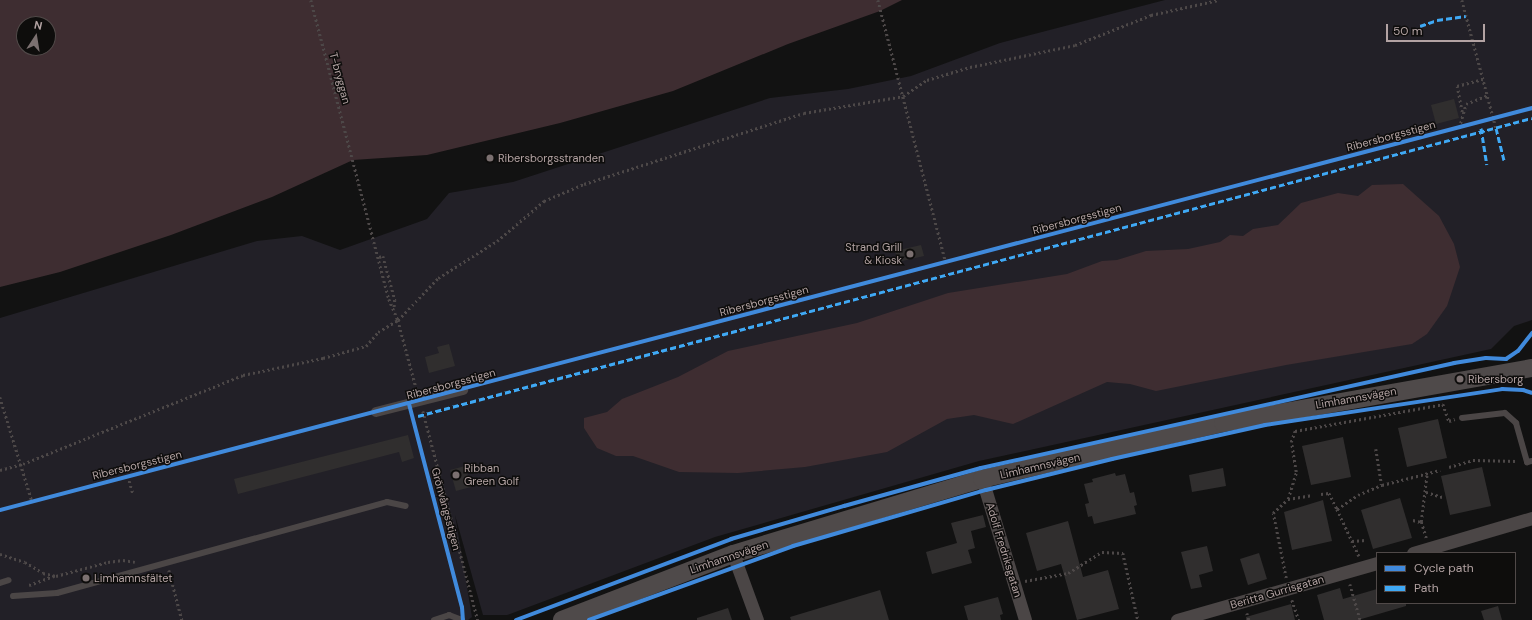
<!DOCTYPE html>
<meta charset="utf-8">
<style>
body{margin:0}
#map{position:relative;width:1532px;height:620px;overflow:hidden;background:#121212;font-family:"DM Sans",sans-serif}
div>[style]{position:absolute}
.green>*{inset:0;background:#222027}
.water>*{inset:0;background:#3e2d31}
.building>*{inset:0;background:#302e2e}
.path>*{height:2.5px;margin-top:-1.25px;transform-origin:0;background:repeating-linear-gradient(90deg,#4d4848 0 2px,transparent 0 5px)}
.service>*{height:6px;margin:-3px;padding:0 3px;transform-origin:3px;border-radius:3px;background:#4b4646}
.pedestrian>*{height:10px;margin:-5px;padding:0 5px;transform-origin:5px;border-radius:5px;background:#4b4646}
.minor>*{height:13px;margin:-6.5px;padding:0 6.5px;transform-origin:6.5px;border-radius:6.5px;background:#4b4646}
.secondary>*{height:18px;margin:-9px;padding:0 9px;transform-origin:9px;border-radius:9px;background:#4f4a4a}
.quiet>*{height:3px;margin-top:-1.5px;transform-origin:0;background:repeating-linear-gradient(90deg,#3fa9f5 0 6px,transparent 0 9px)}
.cycleway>*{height:4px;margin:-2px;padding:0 2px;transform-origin:2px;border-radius:2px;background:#408adc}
.dots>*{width:11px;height:11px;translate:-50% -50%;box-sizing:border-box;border:2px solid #0e0d0c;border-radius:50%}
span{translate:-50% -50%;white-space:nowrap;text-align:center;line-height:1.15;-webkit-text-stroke:3px #0e0d0c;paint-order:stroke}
.street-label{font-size:11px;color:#b3a3a3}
.poi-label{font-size:11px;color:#b3a3a3}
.left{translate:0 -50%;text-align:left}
.right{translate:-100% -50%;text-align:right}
.legend{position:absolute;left:1376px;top:552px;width:140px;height:52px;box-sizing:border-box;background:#0e0d0c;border:1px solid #504948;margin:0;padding:5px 7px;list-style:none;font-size:12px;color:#b3a3a3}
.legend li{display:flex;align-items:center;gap:8px;height:20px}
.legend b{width:20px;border:1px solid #504948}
.north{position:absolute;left:16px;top:16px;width:40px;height:40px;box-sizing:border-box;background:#0e0d0c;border:1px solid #504948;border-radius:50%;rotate:12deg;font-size:11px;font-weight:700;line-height:16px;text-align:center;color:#b3a3a3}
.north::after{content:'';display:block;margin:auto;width:14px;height:18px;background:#7b7070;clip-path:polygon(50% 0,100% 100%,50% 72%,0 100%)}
.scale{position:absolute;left:1386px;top:24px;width:99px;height:18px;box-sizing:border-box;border:2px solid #b3a3a3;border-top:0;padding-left:5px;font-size:12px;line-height:14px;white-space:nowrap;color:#b3a3a3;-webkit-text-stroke:3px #0e0d0c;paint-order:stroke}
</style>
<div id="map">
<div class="green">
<div style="clip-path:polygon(1165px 0,1532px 0,1532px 320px,1514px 326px,1491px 349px,979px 461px,715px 537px,507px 615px,483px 615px,455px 515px,472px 617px,468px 620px,0 620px,0 318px,257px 241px,302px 236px,340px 250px,427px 219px,449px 193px,513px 182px,770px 98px,848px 89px,911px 76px,1000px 43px)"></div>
</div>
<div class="water">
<div style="clip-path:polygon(evenodd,0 0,902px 0,880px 11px,788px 44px,673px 91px,560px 123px,427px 155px,353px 160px,272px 197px,171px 235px,60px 272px,0 287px,0 0,24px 24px,48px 24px,48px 48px,24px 48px,24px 24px)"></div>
<div style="clip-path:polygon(1403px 184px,1439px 216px,1454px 244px,1460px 267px,1447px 306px,1427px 334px,1412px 344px,1286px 365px,1156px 391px,1130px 384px,1107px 382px,1013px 424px,974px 415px,947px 419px,887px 452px,805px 467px,738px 473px,679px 472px,633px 456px,616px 456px,597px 448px,584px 428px,584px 418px,607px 412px,622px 399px,678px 377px,728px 351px,857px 323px,948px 293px,1067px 274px,1102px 261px,1117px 260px,1146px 251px,1188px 249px,1220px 242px,1230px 235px,1243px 236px,1253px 229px,1278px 225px,1301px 203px,1338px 193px,1358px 196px,1372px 185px)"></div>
</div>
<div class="building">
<div style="clip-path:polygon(1454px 99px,1459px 118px,1436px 124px,1431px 105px)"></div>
<div style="clip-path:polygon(921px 245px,924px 256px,898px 262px,895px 251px)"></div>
<div style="clip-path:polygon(449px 344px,455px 366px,429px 373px,425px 357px,439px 353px,437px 347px)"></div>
<div style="clip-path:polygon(1438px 419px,1447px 458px,1407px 467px,1398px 428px)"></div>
<div style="clip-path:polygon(408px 435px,414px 458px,402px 462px,399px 452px,238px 494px,234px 479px)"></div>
<div style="clip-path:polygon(1343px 437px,1351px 477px,1311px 485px,1302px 446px)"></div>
<div style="clip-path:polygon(465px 466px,471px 487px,456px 491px,450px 470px)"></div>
<div style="clip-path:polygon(1482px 467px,1491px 506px,1450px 515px,1441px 476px)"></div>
<div style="clip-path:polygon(1223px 468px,1226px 486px,1192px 492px,1189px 475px)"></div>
<div style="clip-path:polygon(1115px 473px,1116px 476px,1125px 474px,1130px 493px,1134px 492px,1137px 505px,1134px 506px,1136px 514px,1094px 524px,1092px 516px,1088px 517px,1085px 504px,1089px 503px,1084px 484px,1093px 482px,1092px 479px)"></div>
<div style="clip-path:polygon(1400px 498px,1412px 538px,1373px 549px,1361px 510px)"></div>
<div style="clip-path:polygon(1323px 500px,1332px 541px,1292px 550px,1284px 512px)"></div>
<div style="clip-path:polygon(983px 515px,986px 527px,971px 531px,975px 548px,968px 550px,972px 563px,932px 574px,926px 552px,957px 543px,951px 523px)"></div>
<div style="clip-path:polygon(1068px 521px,1083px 577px,1108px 570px,1119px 609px,1077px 620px,1061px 564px,1037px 571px,1026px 533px)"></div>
<div style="clip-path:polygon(1207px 546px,1213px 571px,1199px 575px,1202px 587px,1191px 589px,1181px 552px)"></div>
<div style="clip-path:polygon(1259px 553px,1267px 579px,1248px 585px,1240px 559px)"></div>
<div style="clip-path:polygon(1340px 588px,1343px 599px,1377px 589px,1377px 603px,1406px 603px,1406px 606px,1358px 620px,1324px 620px,1317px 595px)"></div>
<div style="clip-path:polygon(880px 590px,889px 620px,791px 620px,790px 617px)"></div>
<div style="clip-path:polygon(998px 597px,1003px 614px,1000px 615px,1001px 620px,968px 620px,964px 606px)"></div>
<div style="clip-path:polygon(1291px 604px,1295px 620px,1246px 620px,1246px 617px)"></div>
<div style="clip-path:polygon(1498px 606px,1502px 620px,1484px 620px,1481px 611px)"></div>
<div style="clip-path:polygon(728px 608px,732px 620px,697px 620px,697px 618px)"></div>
</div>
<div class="path">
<div style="left:311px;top:0;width:309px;rotate:75.4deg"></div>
<div style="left:389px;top:299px;width:23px;rotate:67deg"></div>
<div style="left:398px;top:320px;width:73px;rotate:75deg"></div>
<div style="left:878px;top:0;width:272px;rotate:75.5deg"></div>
<div style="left:1462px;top:0;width:132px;rotate:75.1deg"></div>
<div style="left:1462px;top:112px;width:26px;rotate:-101deg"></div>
<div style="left:1457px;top:86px;width:28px;rotate:-15deg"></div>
<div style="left:1459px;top:128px;width:25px;rotate:-74deg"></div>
<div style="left:1466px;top:104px;width:24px;rotate:-22deg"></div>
<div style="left:379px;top:257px;width:4px;rotate:-14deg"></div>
<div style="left:383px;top:256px;width:46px;rotate:74.7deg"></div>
<div style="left:395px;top:300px;width:10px;rotate:96deg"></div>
<div style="left:0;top:397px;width:109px;rotate:72.9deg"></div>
<div style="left:423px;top:411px;width:216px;rotate:75.3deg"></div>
<div style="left:1376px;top:449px;width:36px;rotate:81deg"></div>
<div style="left:1449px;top:467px;width:25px;rotate:-16deg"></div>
<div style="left:1473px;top:460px;width:44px;rotate:1.3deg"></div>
<div style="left:0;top:470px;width:24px;rotate:-15deg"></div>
<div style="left:23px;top:464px;width:237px;rotate:-22deg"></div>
<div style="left:243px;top:375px;width:82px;rotate:-12deg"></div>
<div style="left:323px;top:358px;width:45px;rotate:-15.6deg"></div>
<div style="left:366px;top:346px;width:18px;rotate:-49deg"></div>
<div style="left:378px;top:332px;width:23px;rotate:-31deg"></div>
<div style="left:398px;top:320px;width:58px;rotate:-46.4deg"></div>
<div style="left:438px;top:278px;width:70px;rotate:-32.1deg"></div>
<div style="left:497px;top:241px;width:62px;rotate:-40.4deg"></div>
<div style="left:544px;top:201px;width:43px;rotate:-23deg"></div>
<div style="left:584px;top:184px;width:231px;rotate:-17.9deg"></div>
<div style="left:804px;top:113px;width:100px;rotate:-9.7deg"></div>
<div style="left:903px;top:96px;width:29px;rotate:-34deg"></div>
<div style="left:927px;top:80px;width:45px;rotate:-16.8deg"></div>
<div style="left:970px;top:67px;width:107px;rotate:-11.8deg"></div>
<div style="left:1075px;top:45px;width:82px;rotate:-21.5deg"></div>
<div style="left:1151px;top:15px;width:69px;rotate:-12.6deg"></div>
<div style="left:128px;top:476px;width:19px;rotate:74deg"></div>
<div style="left:1426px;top:492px;width:17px;rotate:17deg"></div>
<div style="left:1321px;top:494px;width:8px;rotate:-7deg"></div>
<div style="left:1329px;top:493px;width:18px;rotate:63deg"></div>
<div style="left:1337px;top:509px;width:25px;rotate:-34deg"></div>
<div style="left:1358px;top:495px;width:26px;rotate:-23deg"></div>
<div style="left:1382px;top:485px;width:60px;rotate:-14.5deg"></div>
<div style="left:1288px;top:499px;width:25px;rotate:-9deg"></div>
<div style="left:1337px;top:509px;width:52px;rotate:64.9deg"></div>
<div style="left:1413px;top:520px;width:8px;rotate:14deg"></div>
<div style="left:1426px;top:538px;width:17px;rotate:-107deg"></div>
<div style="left:1421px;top:522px;width:49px;rotate:-83deg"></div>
<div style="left:1352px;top:541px;width:14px;rotate:-4deg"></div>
<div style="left:0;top:554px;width:26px;rotate:18deg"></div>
<div style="left:25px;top:562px;width:21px;rotate:31deg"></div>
<div style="left:43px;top:573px;width:13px;rotate:13deg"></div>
<div style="left:56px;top:576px;width:54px;rotate:-15.1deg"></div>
<div style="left:108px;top:562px;width:15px;rotate:-8deg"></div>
<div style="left:123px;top:560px;width:12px;rotate:9deg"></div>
<div style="left:169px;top:570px;width:52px;rotate:75.4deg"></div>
<div style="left:1286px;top:578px;width:66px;rotate:-101.3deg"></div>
<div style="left:1273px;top:513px;width:21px;rotate:-43deg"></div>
<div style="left:1288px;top:499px;width:28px;rotate:-73deg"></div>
<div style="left:1296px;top:472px;width:30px;rotate:-99deg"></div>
<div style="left:1291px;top:442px;width:12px;rotate:-70deg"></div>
<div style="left:1295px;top:431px;width:150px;rotate:-10.3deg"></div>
<div style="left:1443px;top:404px;width:18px;rotate:71deg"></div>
<div style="left:1449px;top:421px;width:6px;rotate:-18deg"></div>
<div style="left:1025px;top:581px;width:44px;rotate:-10.5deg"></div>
<div style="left:1068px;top:573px;width:40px;rotate:-32deg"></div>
<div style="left:1102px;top:552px;width:21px;rotate:3deg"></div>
<div style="left:1123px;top:553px;width:69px;rotate:77.4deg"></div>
<div style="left:1350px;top:584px;width:37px;rotate:74deg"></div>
<div style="left:29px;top:585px;width:27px;rotate:-20deg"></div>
<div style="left:1292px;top:600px;width:21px;rotate:71deg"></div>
<div style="left:1247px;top:613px;width:7px;rotate:74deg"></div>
</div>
<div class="service">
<div style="left:1462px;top:418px;width:43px;rotate:-6.6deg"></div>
<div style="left:1505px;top:413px;width:15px;rotate:42deg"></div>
<div style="left:1516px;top:423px;width:41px;rotate:74.2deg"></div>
<div style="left:1527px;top:462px;width:5px;rotate:-11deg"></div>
<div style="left:0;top:583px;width:9px;rotate:-18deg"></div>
<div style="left:13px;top:596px;width:44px;rotate:-3.9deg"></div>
<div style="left:57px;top:593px;width:342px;rotate:-15.4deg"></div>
<div style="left:387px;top:502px;width:19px;rotate:12deg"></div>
<div style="left:434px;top:620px;width:16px;rotate:-18deg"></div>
<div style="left:449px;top:615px;width:14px;rotate:21deg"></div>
</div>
<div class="pedestrian">
<div style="left:376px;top:412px;width:90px;rotate:-14.2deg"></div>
</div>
<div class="minor">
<div style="left:982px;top:479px;width:147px;rotate:73deg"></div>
<div style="left:1413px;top:553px;width:124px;rotate:-16.4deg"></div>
<div style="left:733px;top:554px;width:70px;rotate:70deg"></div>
<div style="left:1177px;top:620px;width:208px;rotate:-15.9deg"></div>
</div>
<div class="secondary">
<div style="left:562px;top:620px;width:183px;rotate:-21.1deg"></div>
<div style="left:733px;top:554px;width:260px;rotate:-16.8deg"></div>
<div style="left:982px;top:479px;width:247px;rotate:-13.1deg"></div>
<div style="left:1223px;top:423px;width:314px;rotate:-10.1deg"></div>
</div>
<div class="quiet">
<div style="left:1420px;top:26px;width:18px;rotate:-19deg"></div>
<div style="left:1437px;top:20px;width:29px;rotate:-8deg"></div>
<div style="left:1481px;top:128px;width:37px;rotate:81deg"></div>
<div style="left:1496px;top:128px;width:33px;rotate:76deg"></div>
<div style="left:418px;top:416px;width:1153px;rotate:-14.98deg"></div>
</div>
<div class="cycleway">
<div style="left:409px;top:404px;width:210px;rotate:75.4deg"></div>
<div style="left:462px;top:607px;width:13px;rotate:86deg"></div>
<div style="left:0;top:510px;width:1584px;rotate:-14.7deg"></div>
<div style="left:516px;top:620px;width:230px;rotate:-20.6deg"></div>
<div style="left:731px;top:539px;width:118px;rotate:-16.3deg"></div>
<div style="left:844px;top:506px;width:142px;rotate:-15.5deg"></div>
<div style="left:981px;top:468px;width:485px;rotate:-12.5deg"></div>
<div style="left:1454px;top:363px;width:32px;rotate:-9deg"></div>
<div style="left:1486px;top:358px;width:20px;rotate:3deg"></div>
<div style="left:1506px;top:359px;width:14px;rotate:-34deg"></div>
<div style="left:1518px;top:351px;width:23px;rotate:-52deg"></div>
<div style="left:589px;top:620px;width:217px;rotate:-19.9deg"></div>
<div style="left:793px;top:546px;width:201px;rotate:-16.2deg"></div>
<div style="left:986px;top:490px;width:130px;rotate:-13.8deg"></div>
<div style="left:1112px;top:459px;width:157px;rotate:-12.5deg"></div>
<div style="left:1265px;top:425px;width:240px;rotate:-8.6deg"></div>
<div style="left:1502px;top:389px;width:21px;rotate:3deg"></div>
<div style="left:1523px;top:390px;width:9px;rotate:18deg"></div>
</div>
<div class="dots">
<div style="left:490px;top:158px;background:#7b7070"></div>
<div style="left:910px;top:254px;background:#7b7070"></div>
<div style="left:1460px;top:379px;background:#7b7070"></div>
<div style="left:456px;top:475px;background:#7b7070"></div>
<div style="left:86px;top:578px;background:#7b7070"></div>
</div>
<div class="street-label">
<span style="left:340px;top:78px;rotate:75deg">T-bryggan</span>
<span style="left:1391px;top:136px;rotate:-15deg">Ribersborgsstigen</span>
<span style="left:1077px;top:219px;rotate:-15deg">Ribersborgsstigen</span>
<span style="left:764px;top:301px;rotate:-15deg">Ribersborgsstigen</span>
<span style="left:451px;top:384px;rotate:-15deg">Ribersborgsstigen</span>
<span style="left:1356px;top:398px;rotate:-10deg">Limhamnsvägen</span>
<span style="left:137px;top:465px;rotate:-14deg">Ribersborgsstigen</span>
<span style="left:1040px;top:466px;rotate:-13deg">Limhamnsvägen</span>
<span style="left:446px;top:509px;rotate:75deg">Grönvångsstigen</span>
<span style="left:1004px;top:550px;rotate:73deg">Adolf Fredriksgatan</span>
<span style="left:729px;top:557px;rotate:-19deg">Limhamnsvägen</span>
<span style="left:1277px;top:592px;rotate:-16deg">Beritta Gurrisgatan</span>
</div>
<div class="poi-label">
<span class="left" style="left:498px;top:158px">Ribersborgsstranden</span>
<span class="right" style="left:902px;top:254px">Strand Grill<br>&amp; Kiosk</span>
<span class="left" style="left:1468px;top:379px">Ribersborg</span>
<span class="left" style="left:464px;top:475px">Ribban<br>Green Golf</span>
<span class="left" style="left:94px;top:578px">Limhamnsfältet</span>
</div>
<ul class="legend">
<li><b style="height:5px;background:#408adc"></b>Cycle path</li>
<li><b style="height:5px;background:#3fa9f5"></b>Path</li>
</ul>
<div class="north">N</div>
<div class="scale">50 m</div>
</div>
